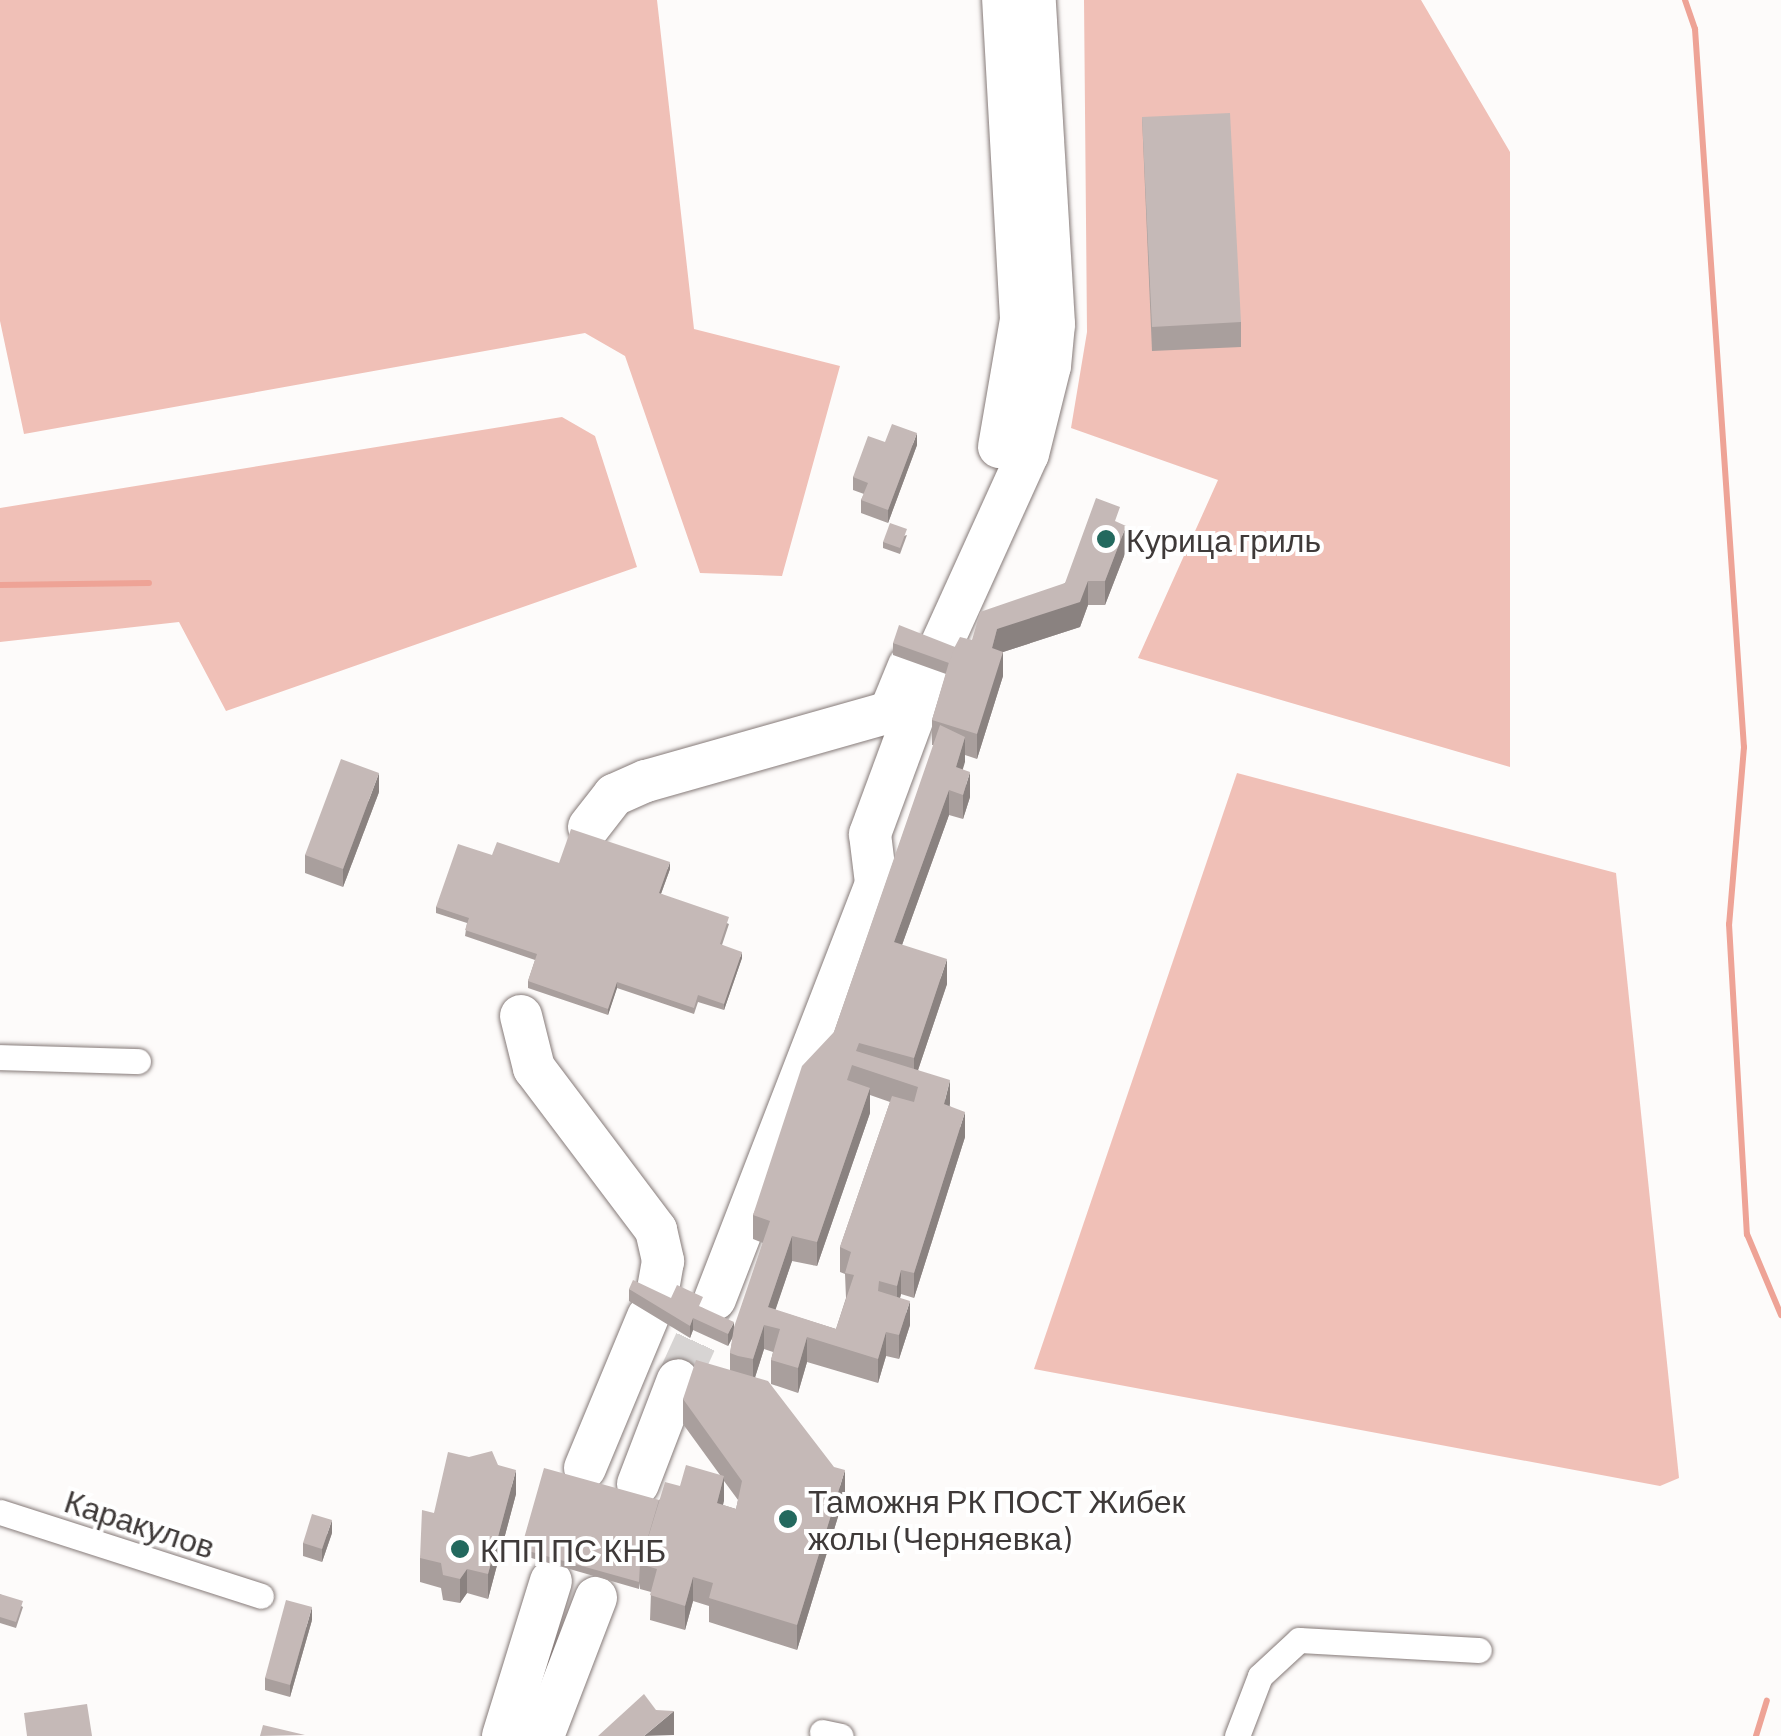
<!DOCTYPE html>
<meta charset="utf-8">
<style>
body{margin:0}
#map{position:relative;width:1781px;height:1736px;overflow:hidden;background:#fdfbfa;font-family:Barlow,sans-serif}
div>[style]{position:absolute}
.green>*{inset:0;background:#f0c0b7}
.stream>*{height:6px;margin:-3px;padding:0 3px;transform-origin:3px;border-radius:3px;background:#eea396}
.trunk-tunnel>*{height:42px;margin-top:-21px;transform-origin:0;background:repeating-linear-gradient(90deg,#d7d4d3 0 42px,transparent 0 63px)}
.roads{filter:drop-shadow(0 0 2px #867b79) drop-shadow(0 0 2px #867b79)}
.minor>*{height:25px;margin:-12.5px;padding:0 12.5px;transform-origin:12.5px;border-radius:12.5px;background:#fff}
.trunk>*{height:42px;margin:-21px;padding:0 21px;transform-origin:21px;border-radius:21px;background:#fff}
.wall>*{inset:0;background:#a99f9d}
.shaded-wall>*{inset:0;background:#8a8280}
.building>*{inset:0;background:#c5b9b7}
.dots>*{width:28px;height:28px;translate:-50% -50%;box-sizing:border-box;border:5px solid #fff;border-radius:50%}
span{translate:-50% -50%;white-space:nowrap;text-align:center;line-height:1.15;-webkit-text-stroke:8px #fff;paint-order:stroke}
.poi-label{font-size:32px;color:#3f3a39}
.left{translate:0 -50%;text-align:left}
.street-label{font-size:32px;color:#3f3a39}
</style>
<div id="map">
<div class="green">
<div style="clip-path:polygon(0 0,657px 0,694px 329px,840px 366px,782px 576px,700px 573px,625px 356px,585px 333px,24px 434px,0 321px)"></div>
<div style="clip-path:polygon(1084px 0,1421px 0,1510px 152px,1510px 767px,1138px 658px,1218px 480px,1071px 428px,1087px 332px)"></div>
<div style="clip-path:polygon(562px 417px,595px 436px,637px 567px,226px 711px,179px 622px,0 642px,0 508px)"></div>
<div style="clip-path:polygon(1237px 773px,1616px 873px,1679px 1478px,1660px 1486px,1034px 1369px)"></div>
</div>
<div class="stream">
<div style="left:1685px;top:0;width:31px;rotate:71deg"></div>
<div style="left:1695px;top:29px;width:720px;rotate:86.1deg"></div>
<div style="left:1744px;top:747px;width:178px;rotate:94.8deg"></div>
<div style="left:1729px;top:924px;width:311px;rotate:86.7deg"></div>
<div style="left:1747px;top:1234px;width:88px;rotate:67.2deg"></div>
<div style="left:0;top:585px;width:149px;rotate:-0.8deg"></div>
<div style="left:1756px;top:1736px;width:37px;rotate:-73deg"></div>
</div>
<div class="trunk-tunnel">
<div style="left:678px;top:1380px;width:89px;rotate:-65.4deg"></div>
</div>
<div class="roads">
<div class="minor">
<div style="left:0;top:1057px;width:138px;rotate:1.7deg"></div>
<div style="left:0;top:1512px;width:274px;rotate:17.8deg"></div>
<div style="left:822px;top:1732px;width:19px;rotate:12deg"></div>
<div style="left:1237px;top:1736px;width:64px;rotate:-69deg"></div>
<div style="left:1260px;top:1676px;width:53px;rotate:-42.7deg"></div>
<div style="left:1299px;top:1640px;width:180px;rotate:3.2deg"></div>
</div>
<div class="trunk">
<div style="left:999px;top:447px;width:130px;rotate:-80.2deg"></div>
<div style="left:1021px;top:319px;width:320px;rotate:-93.2deg"></div>
<div style="left:938px;top:652px;width:217px;rotate:-65.6deg"></div>
<div style="left:1028px;top:454px;width:91px;rotate:-76deg"></div>
<div style="left:1050px;top:366px;width:42px;rotate:-84.6deg"></div>
<div style="left:1054px;top:324px;width:325px;rotate:-93.4deg"></div>
<div style="left:589px;top:827px;width:41px;rotate:-52deg"></div>
<div style="left:614px;top:795px;width:35px;rotate:-24deg"></div>
<div style="left:646px;top:781px;width:254px;rotate:-15.8deg"></div>
<div style="left:890px;top:712px;width:50px;rotate:-67.6deg"></div>
<div style="left:521px;top:1016px;width:54px;rotate:76deg"></div>
<div style="left:534px;top:1068px;width:203px;rotate:53deg"></div>
<div style="left:656px;top:1230px;width:32px;rotate:77deg"></div>
<div style="left:663px;top:1261px;width:34px;rotate:100deg"></div>
<div style="left:715px;top:1299px;width:446px;rotate:-68.8deg"></div>
<div style="left:876px;top:883px;width:49px;rotate:-97deg"></div>
<div style="left:870px;top:834px;width:176px;rotate:-69.7deg"></div>
<div style="left:585px;top:1468px;width:164px;rotate:-67.4deg"></div>
<div style="left:638px;top:1484px;width:111px;rotate:-69deg"></div>
<div style="left:503px;top:1736px;width:162px;rotate:-72.8deg"></div>
<div style="left:543px;top:1736px;width:148px;rotate:-69deg"></div>
</div>
</div>
<div class="wall">
<div style="clip-path:polygon(1142px 117px,1241px 322px,1241px 347px,1152px 351px)"></div>
<div style="clip-path:polygon(885px 442px,917px 445px,888px 523px,861px 513px,861px 500px,864px 494px,853px 490px,853px 477px)"></div>
<div style="clip-path:polygon(evenodd,1120px 524px,1126px 551px,1105px 605px,1088px 605px,1080px 627px,1003px 652px,1003px 676px,977px 759px,965px 755px,962px 769px,970px 797px,963px 819px,949px 815px,902px 945px,947px 984px,918px 1070px,950px 1106px,965px 1137px,914px 1298px,901px 1294px,900px 1298px,910px 1325px,899px 1359px,886px 1356px,878px 1383px,807px 1362px,798px 1393px,771px 1384px,771px 1360px,773px 1352px,764px 1349px,755px 1377px,845px 1494px,797px 1650px,709px 1622px,709px 1606px,693px 1601px,685px 1630px,650px 1620px,651px 1592px,640px 1589px,640px 1583px,639px 1589px,521px 1555px,521px 1549px,659px 1500px,680px 1486px,720px 1475px,683px 1424px,683px 1399px,730px 1370px,730px 1353px,733px 1337px,728px 1346px,693px 1330px,690px 1338px,629px 1301px,629px 1289px,703px 1308px,734px 1331px,763px 1243px,753px 1239px,753px 1215px,834px 1032px,934px 745px,932px 745px,932px 720px,946px 674px,893px 655px,893px 643px,955px 647px,972px 640px,1065px 583px,1120px 524px,870px 1095px,890px 1102px,840px 1247px,840px 1272px,845px 1274px,846px 1298px,836px 1329px,775px 1310px,792px 1261px,817px 1266px,870px 1113px,870px 1095px,1120px 524px,724px 1481px,738px 1500px,736px 1509px,723px 1505px,724px 1481px)"></div>
<div style="clip-path:polygon(907px 535px,900px 554px,883px 548px,883px 542px)"></div>
<div style="clip-path:polygon(379px 792px,343px 887px,305px 873px,305px 855px)"></div>
<div style="clip-path:polygon(492px 855px,559px 863px,670px 869px,661px 894px,729px 924px,722px 945px,742px 958px,724px 1010px,698px 1002px,694px 1014px,617px 988px,608px 1015px,528px 988px,528px 981px,535px 960px,465px 936px,467px 923px,436px 913px,436px 907px)"></div>
<div style="clip-path:polygon(498px 1465px,516px 1494px,488px 1599px,467px 1593px,460px 1603px,443px 1600px,441px 1588px,420px 1582px,420px 1558px,434px 1513px)"></div>
<div style="clip-path:polygon(332px 1533px,322px 1562px,303px 1556px,303px 1543px)"></div>
<div style="clip-path:polygon(0 1594px,23px 1607px,16px 1628px,0 1623px)"></div>
<div style="clip-path:polygon(312px 1620px,290px 1697px,265px 1690px,265px 1678px)"></div>
</div>
<div class="shaded-wall">
<div style="clip-path:polygon(917px 433px,917px 445px,888px 523px,888px 510px)"></div>
<div style="clip-path:polygon(1126px 526px,1126px 551px,1105px 605px,1105px 581px)"></div>
<div style="clip-path:polygon(1088px 581px,1088px 605px,1080px 627px,1003px 652px,1003px 676px,977px 759px,977px 734px,992px 648px,997px 629px)"></div>
<div style="clip-path:polygon(965px 737px,965px 762px,956px 792px,956px 767px)"></div>
<div style="clip-path:polygon(970px 772px,970px 797px,963px 819px,963px 795px)"></div>
<div style="clip-path:polygon(379px 773px,379px 792px,343px 887px,343px 869px)"></div>
<div style="clip-path:polygon(949px 790px,949px 815px,894px 967px,894px 942px)"></div>
<div style="clip-path:polygon(670px 862px,670px 869px,659px 899px,659px 893px)"></div>
<div style="clip-path:polygon(742px 952px,742px 958px,724px 1010px,724px 1004px)"></div>
<div style="clip-path:polygon(947px 959px,947px 984px,914px 1082px,914px 1058px)"></div>
<div style="clip-path:polygon(617px 982px,617px 988px,608px 1015px,608px 1009px)"></div>
<div style="clip-path:polygon(950px 1080px,950px 1104px,944px 1128px,944px 1104px)"></div>
<div style="clip-path:polygon(870px 1088px,870px 1113px,817px 1266px,817px 1242px)"></div>
<div style="clip-path:polygon(965px 1112px,965px 1137px,914px 1298px,914px 1273px)"></div>
<div style="clip-path:polygon(792px 1236px,792px 1261px,770px 1326px,768px 1307px)"></div>
<div style="clip-path:polygon(901px 1270px,901px 1294px,897px 1310px,897px 1286px)"></div>
<div style="clip-path:polygon(910px 1301px,910px 1325px,899px 1359px,899px 1335px)"></div>
<div style="clip-path:polygon(693px 1318px,693px 1330px,690px 1338px,690px 1326px)"></div>
<div style="clip-path:polygon(734px 1322px,734px 1334px,728px 1346px,728px 1334px)"></div>
<div style="clip-path:polygon(764px 1325px,764px 1349px,753px 1384px,753px 1359px)"></div>
<div style="clip-path:polygon(886px 1332px,886px 1356px,878px 1383px,878px 1359px)"></div>
<div style="clip-path:polygon(807px 1337px,807px 1362px,798px 1393px,798px 1368px)"></div>
<div style="clip-path:polygon(516px 1470px,516px 1494px,488px 1599px,488px 1574px)"></div>
<div style="clip-path:polygon(845px 1470px,845px 1494px,797px 1650px,797px 1625px)"></div>
<div style="clip-path:polygon(724px 1476px,724px 1501px,717px 1528px,717px 1503px)"></div>
<div style="clip-path:polygon(332px 1520px,332px 1533px,322px 1562px,322px 1549px)"></div>
<div style="clip-path:polygon(467px 1569px,467px 1593px,460px 1603px,460px 1579px)"></div>
<div style="clip-path:polygon(693px 1577px,693px 1601px,685px 1630px,685px 1606px)"></div>
<div style="clip-path:polygon(312px 1607px,312px 1620px,290px 1697px,290px 1685px)"></div>
<div style="clip-path:polygon(674px 1711px,674px 1735px,644px 1736px)"></div>
</div>
<div class="building">
<div style="clip-path:polygon(1230px 113px,1241px 322px,1152px 327px,1142px 117px)"></div>
<div style="clip-path:polygon(892px 424px,917px 433px,888px 510px,861px 500px,868px 483px,853px 477px,868px 436px,885px 442px)"></div>
<div style="clip-path:polygon(1096px 498px,1120px 507px,1115px 521px,1126px 526px,1105px 581px,1088px 581px,1080px 602px,997px 629px,992px 648px,1003px 652px,977px 734px,932px 720px,952px 652px,960px 637px,972px 640px,980px 612px,1065px 583px)"></div>
<div style="clip-path:polygon(890px 523px,907px 529px,900px 548px,883px 542px)"></div>
<div style="clip-path:polygon(899px 625px,955px 647px,949px 663px,893px 643px)"></div>
<div style="clip-path:polygon(evenodd,940px 725px,965px 737px,956px 767px,970px 772px,963px 795px,949px 790px,894px 942px,947px 959px,914px 1058px,859px 1043px,856px 1051px,950px 1080px,944px 1104px,965px 1112px,914px 1273px,901px 1270px,897px 1286px,879px 1281px,878px 1291px,910px 1301px,899px 1335px,886px 1332px,878px 1359px,807px 1337px,798px 1368px,771px 1360px,780px 1329px,764px 1325px,753px 1359px,738px 1356px,730px 1353px,734px 1327px,770px 1221px,753px 1215px,802px 1066px,834px 1032px,940px 725px,852px 1065px,918px 1087px,914px 1102px,892px 1096px,840px 1247px,851px 1252px,845px 1273px,854px 1275px,836px 1329px,768px 1307px,792px 1236px,817px 1242px,870px 1088px,847px 1080px,852px 1065px)"></div>
<div style="clip-path:polygon(341px 759px,379px 773px,343px 869px,305px 855px)"></div>
<div style="clip-path:polygon(571px 829px,670px 862px,659px 893px,729px 917px,720px 944px,742px 952px,724px 1004px,698px 995px,694px 1008px,617px 982px,608px 1009px,528px 981px,537px 954px,465px 930px,469px 918px,436px 907px,458px 844px,492px 855px,497px 842px,559px 863px)"></div>
<div style="clip-path:polygon(633px 1280px,671px 1298px,677px 1285px,703px 1297px,699px 1306px,734px 1322px,728px 1334px,693px 1318px,690px 1326px,629px 1289px)"></div>
<div style="clip-path:polygon(696px 1360px,768px 1381px,834px 1467px,845px 1470px,797px 1625px,709px 1598px,713px 1583px,693px 1577px,685px 1606px,650px 1595px,657px 1569px,640px 1564px,665px 1482px,680px 1486px,686px 1465px,724px 1476px,717px 1503px,736px 1509px,742px 1481px,683px 1399px)"></div>
<div style="clip-path:polygon(492px 1451px,498px 1465px,516px 1470px,488px 1574px,467px 1569px,460px 1579px,443px 1575px,441px 1563px,420px 1558px,422px 1510px,434px 1513px,448px 1452px,469px 1457px)"></div>
<div style="clip-path:polygon(544px 1468px,659px 1500px,640px 1564px,639px 1582px,521px 1549px)"></div>
<div style="clip-path:polygon(312px 1514px,332px 1520px,322px 1549px,303px 1543px)"></div>
<div style="clip-path:polygon(0 1594px,23px 1601px,16px 1622px,0 1617px)"></div>
<div style="clip-path:polygon(286px 1600px,312px 1607px,290px 1685px,265px 1678px)"></div>
<div style="clip-path:polygon(644px 1694px,656px 1710px,674px 1711px,644px 1736px,598px 1736px)"></div>
<div style="clip-path:polygon(87px 1704px,92px 1736px,27px 1736px,24px 1713px)"></div>
<div style="clip-path:polygon(263px 1725px,305px 1735px,260px 1736px)"></div>
</div>
<div class="dots">
<div style="left:1106px;top:539px;background:#23695e"></div>
<div style="left:788px;top:1519px;background:#23695e"></div>
<div style="left:460px;top:1549px;background:#23695e"></div>
</div>
<div class="poi-label">
<span class="left" style="left:1126px;top:539px">Курица гриль</span>
<span class="left" style="left:808px;top:1519px">Таможня РК ПОСТ Жибек<br>жолы (Черняевка)</span>
<span class="left" style="left:480px;top:1549px">КПП ПС КНБ</span>
</div>
<div class="street-label">
<span style="left:140px;top:1523px;rotate:18deg">Каракулов</span>
</div>
</div>
